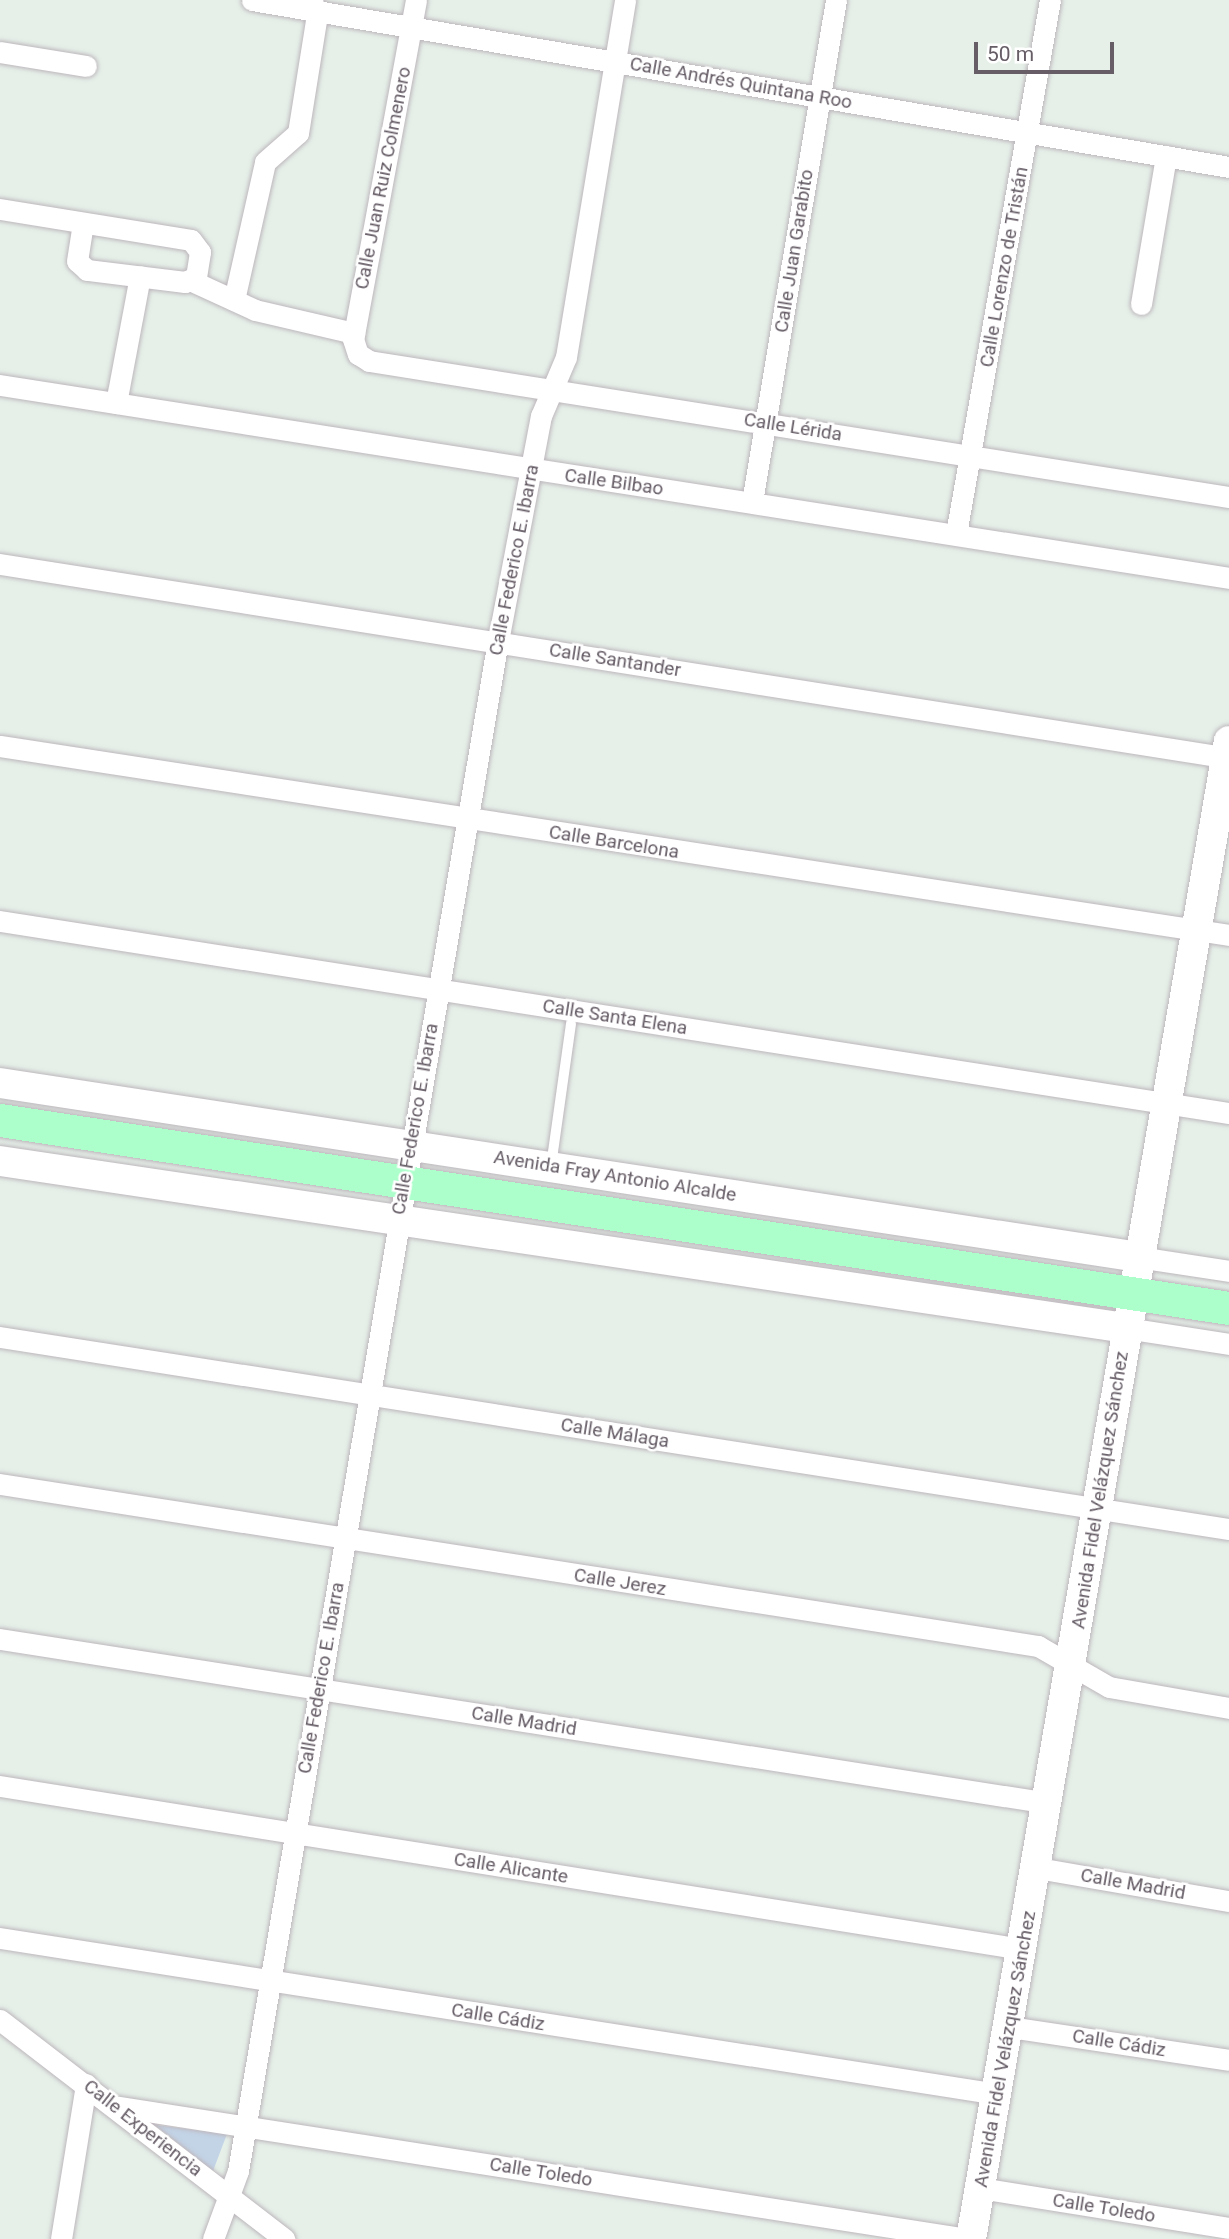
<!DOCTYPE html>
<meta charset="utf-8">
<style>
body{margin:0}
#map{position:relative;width:1229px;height:2239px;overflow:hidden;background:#e6f0e9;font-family:Roboto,sans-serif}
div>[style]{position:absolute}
.green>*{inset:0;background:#c3d4e7}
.roads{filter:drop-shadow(0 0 2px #bdb6bc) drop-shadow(0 0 2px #bdb6bc)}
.lane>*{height:10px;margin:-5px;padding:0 5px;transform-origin:5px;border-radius:5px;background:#fff}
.street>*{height:21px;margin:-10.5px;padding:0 10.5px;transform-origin:10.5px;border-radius:10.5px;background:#fff}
.secondary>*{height:30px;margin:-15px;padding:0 15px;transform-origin:15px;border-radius:15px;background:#fff}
.primary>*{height:33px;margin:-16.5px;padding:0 16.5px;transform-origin:16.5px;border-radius:16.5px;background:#acffca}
span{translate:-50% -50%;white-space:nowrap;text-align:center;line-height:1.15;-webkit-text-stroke:5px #fff;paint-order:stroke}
.street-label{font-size:19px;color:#665d66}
.scale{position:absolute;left:974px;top:42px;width:140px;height:32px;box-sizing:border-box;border:4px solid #665d66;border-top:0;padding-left:9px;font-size:21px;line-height:24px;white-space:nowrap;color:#665d66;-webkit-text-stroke:5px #fff;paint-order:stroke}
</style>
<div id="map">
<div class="green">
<div style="clip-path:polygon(155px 2125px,227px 2134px,213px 2171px)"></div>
</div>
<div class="roads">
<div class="lane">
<div style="left:551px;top:1166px;width:144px;rotate:-82deg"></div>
</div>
<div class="street">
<div style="left:252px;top:0;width:991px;rotate:9.7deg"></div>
<div style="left:416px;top:0;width:345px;rotate:100.5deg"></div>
<div style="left:353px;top:339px;width:16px;rotate:72deg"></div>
<div style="left:358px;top:354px;width:13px;rotate:32deg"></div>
<div style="left:369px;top:361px;width:871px;rotate:8.99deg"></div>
<div style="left:0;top:52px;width:87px;rotate:9.2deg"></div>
<div style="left:0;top:209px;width:193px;rotate:9.2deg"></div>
<div style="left:191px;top:240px;width:15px;rotate:53deg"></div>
<div style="left:200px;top:252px;width:25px;rotate:99deg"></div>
<div style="left:196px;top:277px;width:12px;rotate:156deg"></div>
<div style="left:185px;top:282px;width:99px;rotate:-173deg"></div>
<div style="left:87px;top:270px;width:13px;rotate:-138deg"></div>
<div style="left:77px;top:261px;width:37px;rotate:-81deg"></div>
<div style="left:192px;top:281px;width:69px;rotate:24.7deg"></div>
<div style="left:255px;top:310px;width:102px;rotate:13.1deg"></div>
<div style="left:234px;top:300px;width:141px;rotate:-77.3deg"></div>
<div style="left:265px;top:162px;width:44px;rotate:-41.3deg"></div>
<div style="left:298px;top:133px;width:114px;rotate:-80.9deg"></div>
<div style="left:316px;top:20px;width:20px;rotate:-101deg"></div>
<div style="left:1141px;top:304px;width:150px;rotate:-80.4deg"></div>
<div style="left:0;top:385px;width:1244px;rotate:8.92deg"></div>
<div style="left:116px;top:403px;width:129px;rotate:-79.3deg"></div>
<div style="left:752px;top:502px;width:509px;rotate:-80.5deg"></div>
<div style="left:956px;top:534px;width:542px;rotate:-80.02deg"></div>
<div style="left:0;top:564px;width:1244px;rotate:8.97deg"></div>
<div style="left:0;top:746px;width:1243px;rotate:8.74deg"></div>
<div style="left:0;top:921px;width:1244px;rotate:8.88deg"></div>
<div style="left:1138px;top:1257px;width:92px;rotate:8.7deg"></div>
<div style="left:1126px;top:1328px;width:104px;rotate:8.8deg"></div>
<div style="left:0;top:1337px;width:1244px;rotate:8.88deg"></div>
<div style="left:0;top:1484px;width:1051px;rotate:8.87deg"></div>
<div style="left:1038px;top:1646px;width:82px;rotate:30deg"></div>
<div style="left:1109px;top:1687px;width:122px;rotate:9.9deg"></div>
<div style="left:0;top:1639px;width:1061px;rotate:8.89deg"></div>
<div style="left:0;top:1786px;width:1035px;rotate:9.06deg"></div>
<div style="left:1037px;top:1868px;width:195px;rotate:9.8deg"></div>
<div style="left:0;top:1938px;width:1009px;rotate:8.89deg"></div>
<div style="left:0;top:2020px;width:359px;rotate:37.6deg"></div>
<div style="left:1009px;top:2027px;width:222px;rotate:8.5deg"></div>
<div style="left:114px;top:2106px;width:863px;rotate:8.86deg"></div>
<div style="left:980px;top:2188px;width:252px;rotate:9.1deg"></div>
<div style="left:61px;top:2239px;width:157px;rotate:-80.8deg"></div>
<div style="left:213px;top:2239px;width:72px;rotate:-69.8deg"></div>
<div style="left:238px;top:2171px;width:1552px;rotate:-80.36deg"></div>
<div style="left:498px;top:641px;width:229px;rotate:-79.2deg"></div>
<div style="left:541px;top:416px;width:64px;rotate:-67deg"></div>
<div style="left:566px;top:357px;width:362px;rotate:-80.6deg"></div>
</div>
<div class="secondary">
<div style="left:0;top:1083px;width:1151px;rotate:8.69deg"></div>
<div style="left:0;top:1161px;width:1138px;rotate:8.44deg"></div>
<div style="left:971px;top:2239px;width:1520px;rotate:-80.23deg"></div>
</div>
<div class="primary">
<div style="left:0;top:1120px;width:1243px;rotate:8.7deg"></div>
</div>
</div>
<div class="street-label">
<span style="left:741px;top:83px;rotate:10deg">Calle Andrés Quintana Roo</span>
<span style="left:383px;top:178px;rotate:-79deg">Calle Juan Ruiz Colmenero</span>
<span style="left:794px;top:251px;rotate:-81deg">Calle Juan Garabito</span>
<span style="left:1004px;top:267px;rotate:-80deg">Calle Lorenzo de Tristán</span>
<span style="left:793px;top:427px;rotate:9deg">Calle Lérida</span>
<span style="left:614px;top:482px;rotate:8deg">Calle Bilbao</span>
<span style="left:514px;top:560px;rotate:-79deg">Calle Federico E. Ibarra</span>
<span style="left:615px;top:660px;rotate:9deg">Calle Santander</span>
<span style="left:614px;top:842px;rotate:9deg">Calle Barcelona</span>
<span style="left:615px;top:1017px;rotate:9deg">Calle Santa Elena</span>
<span style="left:415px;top:1119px;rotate:-80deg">Calle Federico E. Ibarra</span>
<span style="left:615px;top:1176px;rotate:9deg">Avenida Fray Antonio Alcalde</span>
<span style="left:615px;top:1433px;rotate:9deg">Calle Málaga</span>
<span style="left:1100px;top:1490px;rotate:-81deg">Avenida Fidel Velázquez Sánchez</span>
<span style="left:620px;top:1582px;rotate:9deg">Calle Jerez</span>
<span style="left:321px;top:1678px;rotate:-80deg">Calle Federico E. Ibarra</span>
<span style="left:524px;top:1721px;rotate:9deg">Calle Madrid</span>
<span style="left:511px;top:1868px;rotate:9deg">Calle Alicante</span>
<span style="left:1133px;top:1884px;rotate:10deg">Calle Madrid</span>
<span style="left:498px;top:2017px;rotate:9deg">Calle Cádiz</span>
<span style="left:1119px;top:2043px;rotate:9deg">Calle Cádiz</span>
<span style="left:1005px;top:2049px;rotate:-80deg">Avenida Fidel Velázquez Sánchez</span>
<span style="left:143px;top:2128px;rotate:38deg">Calle Experiencia</span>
<span style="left:541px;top:2172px;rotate:9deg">Calle Toledo</span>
<span style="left:1104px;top:2208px;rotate:9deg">Calle Toledo</span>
</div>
<div class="scale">50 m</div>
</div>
